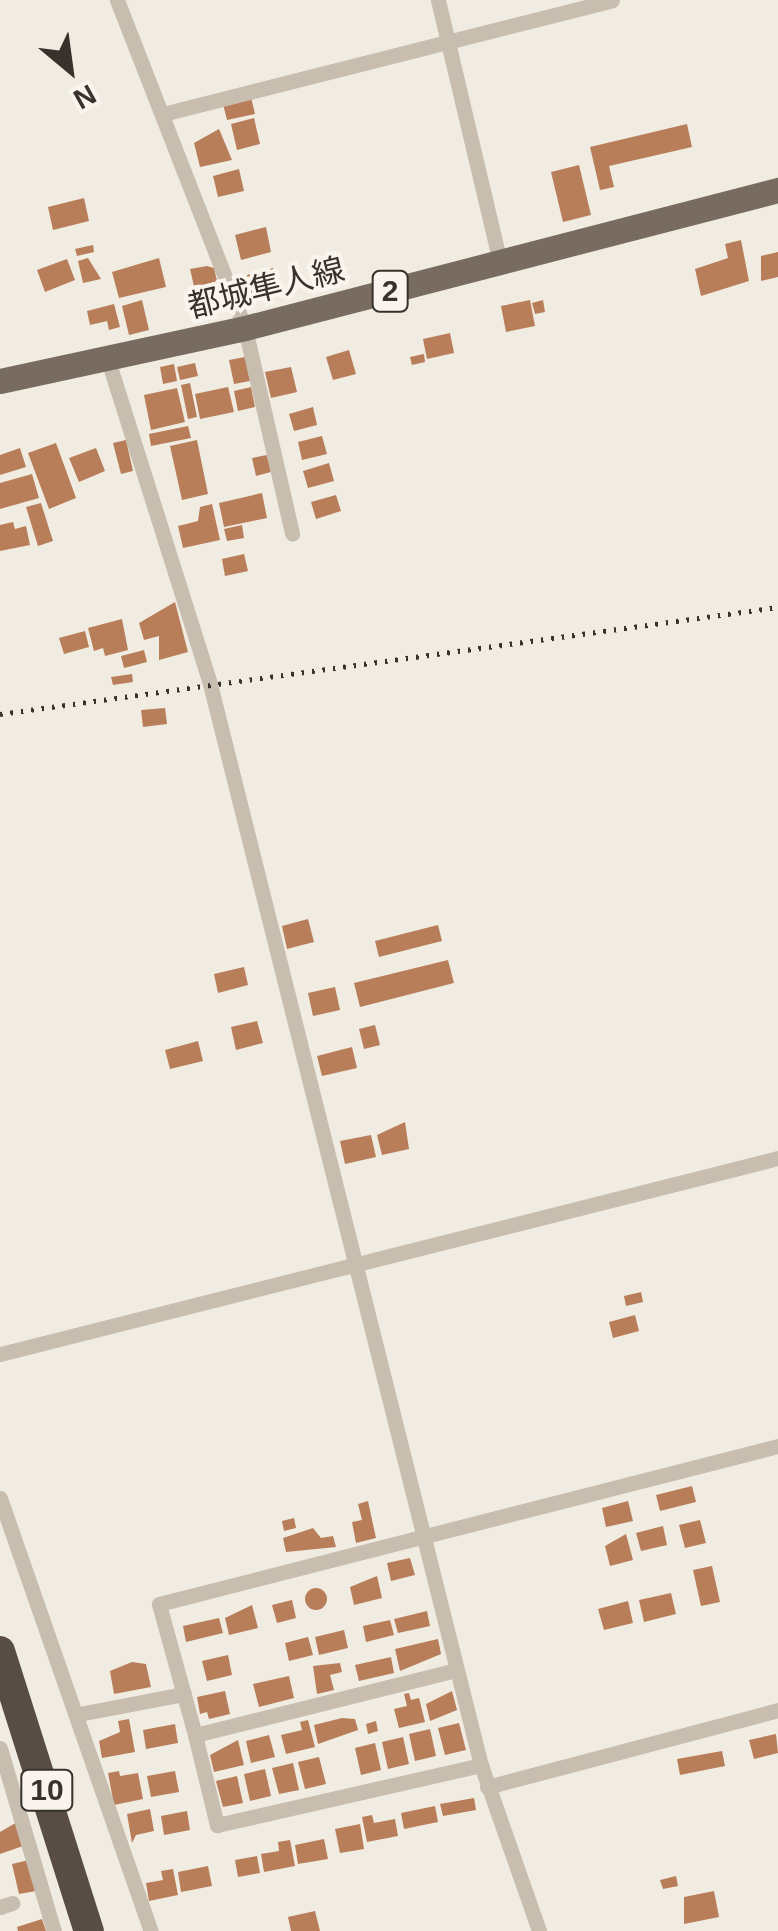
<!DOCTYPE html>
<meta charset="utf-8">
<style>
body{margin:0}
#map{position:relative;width:778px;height:1931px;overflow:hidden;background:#f1ece2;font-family:Arial,"Noto Sans JP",sans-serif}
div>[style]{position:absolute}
.building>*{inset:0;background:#b87d59}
.round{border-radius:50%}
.minor>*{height:15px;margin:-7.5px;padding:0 7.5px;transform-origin:7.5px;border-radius:7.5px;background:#c8beaf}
.primary>*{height:25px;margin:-12.5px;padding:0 12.5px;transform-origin:12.5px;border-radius:12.5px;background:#786b5f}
.motorway>*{height:30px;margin:-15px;padding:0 15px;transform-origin:15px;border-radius:15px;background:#584d44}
.rail>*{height:5px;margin-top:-2.5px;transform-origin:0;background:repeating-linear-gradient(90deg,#38312c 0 2.5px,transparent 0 10.5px)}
span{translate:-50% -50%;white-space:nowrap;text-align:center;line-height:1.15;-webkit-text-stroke:8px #f9f5ee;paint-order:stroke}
.shield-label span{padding:2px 8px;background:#f9f5ee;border:2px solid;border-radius:8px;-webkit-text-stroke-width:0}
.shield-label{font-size:30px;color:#38312c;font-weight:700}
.street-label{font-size:32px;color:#38312c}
.north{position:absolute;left:20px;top:20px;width:100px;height:100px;-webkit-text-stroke:8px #f9f5ee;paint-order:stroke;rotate:151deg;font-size:28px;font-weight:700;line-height:40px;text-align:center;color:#38312c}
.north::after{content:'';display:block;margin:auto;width:35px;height:45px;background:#38312c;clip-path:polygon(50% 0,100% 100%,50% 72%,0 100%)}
</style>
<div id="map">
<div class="building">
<div style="clip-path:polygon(251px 97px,255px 114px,227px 120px,223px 104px)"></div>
<div style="clip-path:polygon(254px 118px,260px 144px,237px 150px,231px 124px)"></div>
<div style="clip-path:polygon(687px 124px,692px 147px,609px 166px,614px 187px,600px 190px,590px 147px)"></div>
<div style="clip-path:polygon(219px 129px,232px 160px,200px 167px,194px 143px)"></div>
<div style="clip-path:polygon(579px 165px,591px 215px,563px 222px,551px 172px)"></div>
<div style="clip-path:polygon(239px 169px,244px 191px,218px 197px,213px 176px)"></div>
<div style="clip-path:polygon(84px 198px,89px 221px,53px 230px,48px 207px)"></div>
<div style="clip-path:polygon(266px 227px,271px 252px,241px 260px,235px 235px)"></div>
<div style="clip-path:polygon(741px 240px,749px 281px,701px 296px,695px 269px,728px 258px,725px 244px)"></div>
<div style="clip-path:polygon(93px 245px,94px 252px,77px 256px,75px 249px)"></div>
<div style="clip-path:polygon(778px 252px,778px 277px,761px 281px,761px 256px)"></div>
<div style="clip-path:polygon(88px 258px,101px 279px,83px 283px,78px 261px)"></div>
<div style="clip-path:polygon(159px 258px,166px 287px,119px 298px,112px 272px)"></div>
<div style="clip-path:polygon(67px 259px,75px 280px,45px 292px,37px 270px)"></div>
<div style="clip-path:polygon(207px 266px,214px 268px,221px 298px,198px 303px,190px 269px)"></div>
<div style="clip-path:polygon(273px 268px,279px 292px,252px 298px,247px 275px)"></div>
<div style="clip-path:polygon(142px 300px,149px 330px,129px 335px,122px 306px)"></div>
<div style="clip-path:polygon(530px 300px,535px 326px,506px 332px,501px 306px)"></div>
<div style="clip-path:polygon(543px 300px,545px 312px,535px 314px,532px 303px)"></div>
<div style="clip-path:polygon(114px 304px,120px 327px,109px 330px,107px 321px,90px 325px,87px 311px)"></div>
<div style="clip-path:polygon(450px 333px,454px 353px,427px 359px,423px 339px)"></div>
<div style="clip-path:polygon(349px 350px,356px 374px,333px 380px,326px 357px)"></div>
<div style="clip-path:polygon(424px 354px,425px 362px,412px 365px,410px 357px)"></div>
<div style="clip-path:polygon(245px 357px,250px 381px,234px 384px,229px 360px)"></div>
<div style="clip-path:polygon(195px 363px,198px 376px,180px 380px,177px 367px)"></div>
<div style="clip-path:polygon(174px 364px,177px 381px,163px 384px,160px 367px)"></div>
<div style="clip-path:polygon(291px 367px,297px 392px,271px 398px,265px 372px)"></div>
<div style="clip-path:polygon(190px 383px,197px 417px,188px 419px,181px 385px)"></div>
<div style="clip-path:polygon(228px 387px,234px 412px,200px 419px,195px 394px)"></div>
<div style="clip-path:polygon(251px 387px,255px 407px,238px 411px,234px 391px)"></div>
<div style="clip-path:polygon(177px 388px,185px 422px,151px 430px,144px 395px)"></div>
<div style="clip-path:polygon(313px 407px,317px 425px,294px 431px,289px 414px)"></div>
<div style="clip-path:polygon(188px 426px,191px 438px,151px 446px,149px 434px)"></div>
<div style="clip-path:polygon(322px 436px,327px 454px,302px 460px,298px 442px)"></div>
<div style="clip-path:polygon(126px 440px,133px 471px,121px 474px,113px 443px)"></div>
<div style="clip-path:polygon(197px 440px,208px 494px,182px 500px,170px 446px)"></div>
<div style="clip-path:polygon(56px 443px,76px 498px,49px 509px,28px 453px)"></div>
<div style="clip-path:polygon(20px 448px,26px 467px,0 475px,0 455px)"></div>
<div style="clip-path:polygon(96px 448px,105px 471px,79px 482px,69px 458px)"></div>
<div style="clip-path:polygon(267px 455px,271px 472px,256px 476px,252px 458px)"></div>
<div style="clip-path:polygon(329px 463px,334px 481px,308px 488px,303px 471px)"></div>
<div style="clip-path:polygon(32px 474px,39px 498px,0 509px,0 483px)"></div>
<div style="clip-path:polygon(262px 493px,267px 518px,224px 527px,219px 503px)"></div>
<div style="clip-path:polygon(336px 495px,341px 511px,316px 519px,311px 502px)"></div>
<div style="clip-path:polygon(41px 503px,53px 541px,38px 546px,26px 507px)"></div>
<div style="clip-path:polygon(212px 504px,220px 540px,183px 548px,178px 526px,198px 521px,200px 507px)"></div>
<div style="clip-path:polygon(13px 522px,15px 529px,26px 526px,30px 545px,0 551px,0 525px)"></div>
<div style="clip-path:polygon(242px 525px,244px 538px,227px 541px,224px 529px)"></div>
<div style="clip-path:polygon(244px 554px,248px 571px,225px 576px,222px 559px)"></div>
<div style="clip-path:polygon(175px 602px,188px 652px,159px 660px,159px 636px,144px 640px,139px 623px)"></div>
<div style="clip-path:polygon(122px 619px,128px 650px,105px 656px,103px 648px,94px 651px,88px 628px)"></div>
<div style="clip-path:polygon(85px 631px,89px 647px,64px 654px,59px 638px)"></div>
<div style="clip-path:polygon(144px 650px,147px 662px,124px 668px,121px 656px)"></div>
<div style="clip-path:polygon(132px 674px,133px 682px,113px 685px,111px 677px)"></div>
<div style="clip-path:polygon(165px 708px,167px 724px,143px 727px,141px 710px)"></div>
<div style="clip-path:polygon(308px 919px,314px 942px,287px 949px,282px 926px)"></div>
<div style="clip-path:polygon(438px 925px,442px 941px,379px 957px,375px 941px)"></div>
<div style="clip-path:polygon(448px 960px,454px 983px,360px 1007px,354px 983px)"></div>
<div style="clip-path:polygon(244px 967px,248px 985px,218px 993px,214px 974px)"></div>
<div style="clip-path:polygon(335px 987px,340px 1010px,313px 1016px,308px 993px)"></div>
<div style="clip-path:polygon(257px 1021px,263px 1043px,236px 1050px,231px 1027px)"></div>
<div style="clip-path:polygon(375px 1025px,380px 1045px,364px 1049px,359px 1029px)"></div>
<div style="clip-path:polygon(198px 1041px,203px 1061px,170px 1069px,165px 1050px)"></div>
<div style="clip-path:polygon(352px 1047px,357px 1068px,322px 1076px,317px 1056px)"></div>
<div style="clip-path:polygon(405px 1122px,409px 1149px,382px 1155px,377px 1135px)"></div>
<div style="clip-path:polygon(371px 1135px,376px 1157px,345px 1164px,340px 1141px)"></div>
<div style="clip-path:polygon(641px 1292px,643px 1302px,626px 1306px,624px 1296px)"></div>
<div style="clip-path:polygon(635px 1315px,639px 1331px,613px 1338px,609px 1322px)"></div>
<div style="clip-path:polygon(692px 1486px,696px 1502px,660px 1511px,656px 1495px)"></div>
<div style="clip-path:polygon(368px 1501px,376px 1538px,356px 1543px,352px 1522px,362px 1520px,358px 1504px)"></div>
<div style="clip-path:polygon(628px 1501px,633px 1521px,606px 1527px,602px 1508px)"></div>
<div style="clip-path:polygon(294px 1518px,296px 1528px,284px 1531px,282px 1521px)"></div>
<div style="clip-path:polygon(700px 1520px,706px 1543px,685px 1548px,679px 1525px)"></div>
<div style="clip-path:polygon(663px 1526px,667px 1545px,641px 1551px,636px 1533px)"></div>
<div style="clip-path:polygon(313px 1528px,321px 1538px,333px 1536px,336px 1547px,286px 1552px,283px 1538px)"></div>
<div style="clip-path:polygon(626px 1534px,633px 1560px,610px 1566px,605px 1546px)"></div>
<div style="clip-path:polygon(410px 1558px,415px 1575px,391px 1581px,387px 1563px)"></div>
<div style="clip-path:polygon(712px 1566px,720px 1602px,701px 1606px,693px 1570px)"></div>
<div style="clip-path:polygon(377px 1576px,382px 1598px,354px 1605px,350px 1587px)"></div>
<div class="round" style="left:305px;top:1588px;width:22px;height:22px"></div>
<div style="clip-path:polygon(671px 1593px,676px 1614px,644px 1622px,639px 1600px)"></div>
<div style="clip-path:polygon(292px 1600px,296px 1618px,277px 1623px,272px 1605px)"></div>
<div style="clip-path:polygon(628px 1601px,633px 1623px,604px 1630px,598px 1609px)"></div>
<div style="clip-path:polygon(252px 1605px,258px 1628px,229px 1635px,225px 1618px)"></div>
<div style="clip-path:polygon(427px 1611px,430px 1626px,398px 1633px,394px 1619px)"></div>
<div style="clip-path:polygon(219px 1618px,223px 1633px,186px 1642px,183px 1626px)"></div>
<div style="clip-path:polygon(390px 1620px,394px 1635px,366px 1642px,363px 1626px)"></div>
<div style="clip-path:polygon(344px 1630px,348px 1648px,319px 1655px,315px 1637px)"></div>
<div style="clip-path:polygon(308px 1637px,313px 1655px,289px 1661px,285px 1643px)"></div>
<div style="clip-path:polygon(438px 1639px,441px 1654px,400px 1671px,395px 1649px)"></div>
<div style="clip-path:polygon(228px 1655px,232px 1675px,207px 1681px,202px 1661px)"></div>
<div style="clip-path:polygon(391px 1657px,394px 1673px,359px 1681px,355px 1665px)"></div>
<div style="clip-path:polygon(132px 1662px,146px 1664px,151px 1687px,114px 1694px,110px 1671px)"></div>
<div style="clip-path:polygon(340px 1663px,342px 1672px,330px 1675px,334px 1690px,317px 1694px,313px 1666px)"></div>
<div style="clip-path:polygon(289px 1676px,294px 1698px,259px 1707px,253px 1684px)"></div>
<div style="clip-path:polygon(225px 1691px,230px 1714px,209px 1719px,207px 1712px,200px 1714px,197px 1697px)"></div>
<div style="clip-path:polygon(452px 1691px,457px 1710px,430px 1721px,426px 1704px)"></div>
<div style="clip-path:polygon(409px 1693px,411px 1700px,419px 1698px,425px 1722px,399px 1728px,394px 1709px,407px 1706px,404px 1694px)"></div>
<div style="clip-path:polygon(342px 1718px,355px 1719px,358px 1730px,318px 1744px,314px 1725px)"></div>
<div style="clip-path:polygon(129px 1719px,135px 1752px,102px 1758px,99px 1741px,120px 1732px,118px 1721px)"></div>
<div style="clip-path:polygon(308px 1720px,315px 1747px,286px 1754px,281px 1735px,302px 1730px,300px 1722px)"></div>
<div style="clip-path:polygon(376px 1721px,378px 1731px,368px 1734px,366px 1724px)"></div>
<div style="clip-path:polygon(459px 1723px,466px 1750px,445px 1755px,438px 1728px)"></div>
<div style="clip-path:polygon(175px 1724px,178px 1743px,146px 1749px,143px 1730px)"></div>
<div style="clip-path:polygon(430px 1729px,436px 1756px,415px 1761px,409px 1734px)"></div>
<div style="clip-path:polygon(776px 1734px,778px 1753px,754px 1759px,749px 1740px)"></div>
<div style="clip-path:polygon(269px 1735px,275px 1757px,251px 1763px,246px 1741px)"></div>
<div style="clip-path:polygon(403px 1737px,409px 1764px,388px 1769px,382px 1742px)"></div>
<div style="clip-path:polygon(238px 1740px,244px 1765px,214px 1772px,210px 1755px)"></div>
<div style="clip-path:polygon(375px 1743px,381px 1770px,361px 1775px,355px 1748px)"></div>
<div style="clip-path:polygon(722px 1751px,725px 1766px,680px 1775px,677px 1759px)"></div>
<div style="clip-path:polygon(319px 1757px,326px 1784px,305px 1789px,298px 1762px)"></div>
<div style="clip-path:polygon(293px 1763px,299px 1790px,279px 1794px,272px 1768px)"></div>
<div style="clip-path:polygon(265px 1769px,271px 1796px,250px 1801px,244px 1774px)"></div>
<div style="clip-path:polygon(119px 1771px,120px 1776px,138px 1773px,143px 1799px,114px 1805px,108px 1773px)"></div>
<div style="clip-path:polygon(175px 1771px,179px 1792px,151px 1797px,147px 1776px)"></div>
<div style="clip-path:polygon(237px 1776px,243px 1803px,223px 1807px,216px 1781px)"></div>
<div style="clip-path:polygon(474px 1798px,476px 1810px,443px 1816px,440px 1804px)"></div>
<div style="clip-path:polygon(435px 1806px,438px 1822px,404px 1829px,401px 1813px)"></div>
<div style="clip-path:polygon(150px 1809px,154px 1831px,136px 1835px,132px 1843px,127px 1814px)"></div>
<div style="clip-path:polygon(187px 1811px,190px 1830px,164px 1835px,161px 1816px)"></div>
<div style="clip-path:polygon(372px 1815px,374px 1823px,395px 1819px,398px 1836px,367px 1842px,362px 1817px)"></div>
<div style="clip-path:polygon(19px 1821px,26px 1845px,0 1854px,0 1832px)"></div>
<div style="clip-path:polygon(360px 1824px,364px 1849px,340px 1853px,335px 1829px)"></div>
<div style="clip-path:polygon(324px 1839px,328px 1859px,298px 1864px,295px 1845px)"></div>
<div style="clip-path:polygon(290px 1840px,295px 1866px,264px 1872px,261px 1854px,279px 1851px,278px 1842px)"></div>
<div style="clip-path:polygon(257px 1856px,260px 1873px,238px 1877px,235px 1860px)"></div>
<div style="clip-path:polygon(29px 1860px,36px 1891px,19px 1894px,12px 1864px)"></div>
<div style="clip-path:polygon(208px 1866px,212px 1886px,181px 1892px,178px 1872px)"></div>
<div style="clip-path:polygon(173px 1869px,178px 1895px,149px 1901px,146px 1883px,163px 1880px,161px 1871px)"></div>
<div style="clip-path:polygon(676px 1876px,678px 1886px,663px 1889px,660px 1880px)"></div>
<div style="clip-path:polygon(714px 1891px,719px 1917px,684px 1924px,684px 1897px)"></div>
<div style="clip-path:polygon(315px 1911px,320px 1931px,291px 1931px,288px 1917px)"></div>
<div style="clip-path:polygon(42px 1919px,46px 1931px,18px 1931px,17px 1927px)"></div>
</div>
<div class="minor">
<div style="left:117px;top:0;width:352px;rotate:68.7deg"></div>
<div style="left:245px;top:328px;width:211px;rotate:77.1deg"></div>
<div style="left:438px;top:0;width:270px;rotate:76.7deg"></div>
<div style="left:163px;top:114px;width:463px;rotate:-14.2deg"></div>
<div style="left:108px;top:360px;width:340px;rotate:72.5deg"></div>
<div style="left:210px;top:684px;width:1114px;rotate:75.93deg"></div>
<div style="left:481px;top:1765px;width:176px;rotate:70.7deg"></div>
<div style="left:0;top:1354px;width:802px;rotate:-14.14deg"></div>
<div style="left:0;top:1498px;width:459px;rotate:70.8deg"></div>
<div style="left:456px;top:1670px;width:269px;rotate:166deg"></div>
<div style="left:195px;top:1735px;width:136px;rotate:-105.4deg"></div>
<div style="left:159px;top:1604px;width:639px;rotate:-14.32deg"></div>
<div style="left:79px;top:1714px;width:107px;rotate:-10.8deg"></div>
<div style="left:195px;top:1735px;width:93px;rotate:76.3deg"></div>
<div style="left:217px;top:1825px;width:271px;rotate:-12.8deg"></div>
<div style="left:0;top:1748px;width:191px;rotate:73.6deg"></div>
<div style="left:487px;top:1787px;width:301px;rotate:-14.8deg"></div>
<div style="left:0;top:1907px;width:13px;rotate:-18deg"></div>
</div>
<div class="primary">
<div style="left:0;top:381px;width:251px;rotate:-12.2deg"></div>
<div style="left:245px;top:328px;width:551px;rotate:-14.52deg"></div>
</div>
<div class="motorway">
<div style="left:0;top:1651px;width:294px;rotate:72.4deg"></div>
</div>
<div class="rail">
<div style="left:0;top:714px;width:785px;rotate:-7.83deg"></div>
</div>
<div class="shield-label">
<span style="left:390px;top:291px">2</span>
<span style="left:47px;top:1790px">10</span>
</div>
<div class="street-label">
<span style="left:266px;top:288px;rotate:-14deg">都城隼人線</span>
</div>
<div class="north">N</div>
</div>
